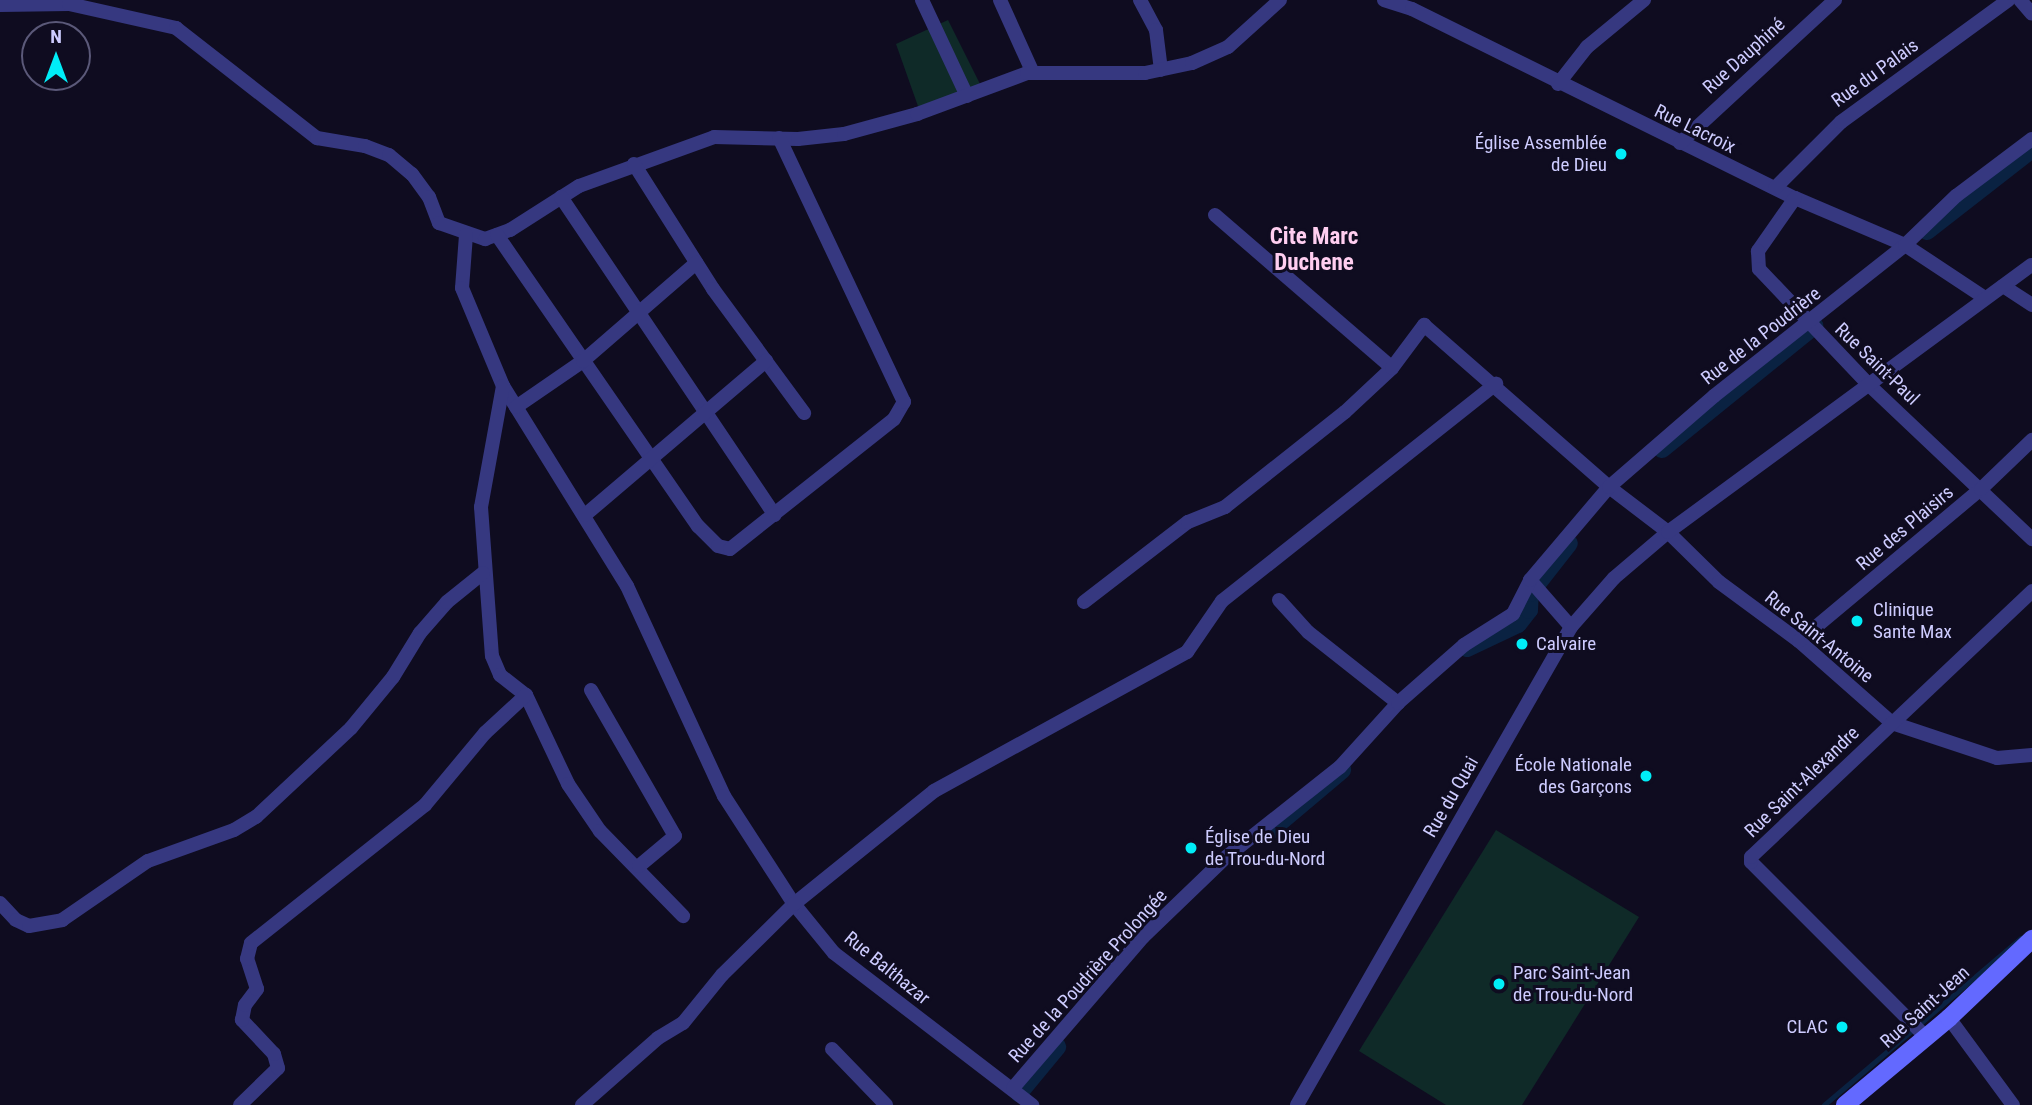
<!DOCTYPE html>
<meta charset="utf-8">
<style>
body{margin:0}
#map{position:relative;width:2032px;height:1105px;overflow:hidden;background:#0f0c20;font-family:"Roboto Condensed",sans-serif}
div>[style]{position:absolute}
.green>*{inset:0;background:#0f2a28}
.stream>*{height:4.5px;margin:-2.25px;padding:0 2.25px;transform-origin:2.25px;border-radius:2.25px;background:#0a2242}
.canal>*{height:18px;margin:-9px;padding:0 9px;transform-origin:9px;border-radius:9px;background:#0a2242}
.street>*{height:14px;margin:-7px;padding:0 7px;transform-origin:7px;border-radius:7px;background:#363880}
.secondary>*{height:18px;margin:-9px;padding:0 9px;transform-origin:9px;border-radius:9px;background:#6369ff}
.dots>*{width:19px;height:19px;translate:-50% -50%;box-sizing:border-box;border:4px solid #0f0c20;border-radius:50%}
span{translate:-50% -50%;white-space:nowrap;text-align:center;line-height:1.15;-webkit-text-stroke:6px #0f0c20;paint-order:stroke}
.street-label{font-size:19px;color:#ceccff}
.poi-label{font-size:19px;color:#ceccff}
.right{translate:-100% -50%;text-align:right}
.left{translate:0 -50%;text-align:left}
.quarter-label{font-size:23px;color:#ffcef0;font-weight:700}
.north{position:absolute;left:21px;top:21px;width:70px;height:70px;box-sizing:border-box;background:#0f0c20;border:2px solid #5b5979;border-radius:50%;rotate:0deg;font-size:19px;font-weight:700;line-height:28px;text-align:center;color:#ceccff}
.north::after{content:'';display:block;margin:auto;width:24px;height:32px;background:#00edf7;clip-path:polygon(50% 0,100% 100%,50% 72%,0 100%)}
</style>
<div id="map">
<div class="green">
<div style="clip-path:polygon(948px 20px,982px 88px,919px 109px,896px 44px)"></div>
<div style="clip-path:polygon(1496px 830px,1639px 917px,1522px 1105px,1446px 1105px,1359px 1051px)"></div>
</div>
<div class="stream">
<div style="left:1824px;top:1105px;width:258px;rotate:-40.3deg"></div>
</div>
<div class="canal">
<div style="left:1927px;top:231px;width:133px;rotate:-38deg"></div>
<div style="left:1662px;top:449px;width:196px;rotate:-39deg"></div>
<div style="left:1467px;top:648px;width:56px;rotate:-25.2deg"></div>
<div style="left:1518px;top:624px;width:18px;rotate:-52deg"></div>
<div style="left:1529px;top:610px;width:17px;rotate:-87deg"></div>
<div style="left:1530px;top:593px;width:63px;rotate:-52deg"></div>
<div style="left:1265px;top:835px;width:101px;rotate:-40.2deg"></div>
<div style="left:1019px;top:1093px;width:60px;rotate:-50.4deg"></div>
</div>
<div class="street">
<div style="left:922px;top:0;width:106px;rotate:64.9deg"></div>
<div style="left:1000px;top:0;width:80px;rotate:65.7deg"></div>
<div style="left:1140px;top:0;width:34px;rotate:62deg"></div>
<div style="left:1156px;top:30px;width:40px;rotate:82.9deg"></div>
<div style="left:1384px;top:0;width:29px;rotate:18deg"></div>
<div style="left:1412px;top:9px;width:427px;rotate:26.3deg"></div>
<div style="left:1795px;top:198px;width:120px;rotate:23.1deg"></div>
<div style="left:1905px;top:245px;width:96px;rotate:33.5deg"></div>
<div style="left:2020px;top:0;width:18px;rotate:49deg"></div>
<div style="left:0;top:5px;width:69px;rotate:-0.8deg"></div>
<div style="left:69px;top:4px;width:110px;rotate:12.6deg"></div>
<div style="left:176px;top:28px;width:179px;rotate:38deg"></div>
<div style="left:317px;top:138px;width:49px;rotate:9.5deg"></div>
<div style="left:365px;top:146px;width:26px;rotate:21deg"></div>
<div style="left:389px;top:155px;width:30px;rotate:40deg"></div>
<div style="left:412px;top:174px;width:29px;rotate:54deg"></div>
<div style="left:429px;top:197px;width:28px;rotate:69deg"></div>
<div style="left:439px;top:223px;width:49px;rotate:19.2deg"></div>
<div style="left:485px;top:239px;width:27px;rotate:-20deg"></div>
<div style="left:510px;top:230px;width:82px;rotate:-32.5deg"></div>
<div style="left:579px;top:186px;width:144px;rotate:-19.9deg"></div>
<div style="left:714px;top:137px;width:84px;rotate:1.4deg"></div>
<div style="left:798px;top:139px;width:46px;rotate:-6.2deg"></div>
<div style="left:844px;top:134px;width:76px;rotate:-15.3deg"></div>
<div style="left:917px;top:114px;width:117px;rotate:-20.4deg"></div>
<div style="left:1027px;top:73px;width:118px"></div>
<div style="left:1145px;top:73px;width:48px;rotate:-12deg"></div>
<div style="left:1192px;top:63px;width:39px;rotate:-24deg"></div>
<div style="left:1228px;top:47px;width:70px;rotate:-42.1deg"></div>
<div style="left:1558px;top:84px;width:47px;rotate:-51.9deg"></div>
<div style="left:1587px;top:47px;width:74px;rotate:-39.5deg"></div>
<div style="left:1680px;top:143px;width:211px;rotate:-42.7deg"></div>
<div style="left:634px;top:164px;width:148px;rotate:57.7deg"></div>
<div style="left:713px;top:289px;width:154px;rotate:53.7deg"></div>
<div style="left:1775px;top:188px;width:93px;rotate:-45deg"></div>
<div style="left:1841px;top:122px;width:207px;rotate:-36.1deg"></div>
<div style="left:561px;top:197px;width:383px;rotate:56.1deg"></div>
<div style="left:1795px;top:198px;width:65px;rotate:124.9deg"></div>
<div style="left:1758px;top:251px;width:18px;rotate:87deg"></div>
<div style="left:1759px;top:269px;width:158px;rotate:46.5deg"></div>
<div style="left:1868px;top:384px;width:226px;rotate:43.4deg"></div>
<div style="left:1215px;top:215px;width:234px;rotate:40.8deg"></div>
<div style="left:466px;top:235px;width:53px;rotate:94.3deg"></div>
<div style="left:462px;top:288px;width:106px;rotate:67.3deg"></div>
<div style="left:503px;top:386px;width:235px;rotate:58.2deg"></div>
<div style="left:627px;top:586px;width:231px;rotate:65.2deg"></div>
<div style="left:724px;top:796px;width:129px;rotate:57.1deg"></div>
<div style="left:794px;top:904px;width:63px;rotate:50.8deg"></div>
<div style="left:834px;top:953px;width:250px;rotate:37.5deg"></div>
<div style="left:497px;top:235px;width:354px;rotate:55.4deg"></div>
<div style="left:698px;top:526px;width:28px;rotate:45deg"></div>
<div style="left:718px;top:546px;width:12px;rotate:14deg"></div>
<div style="left:730px;top:549px;width:209px;rotate:-38.4deg"></div>
<div style="left:894px;top:419px;width:20px;rotate:-60deg"></div>
<div style="left:904px;top:402px;width:292px;rotate:-115.3deg"></div>
<div style="left:2003px;top:286px;width:35px;rotate:33deg"></div>
<div style="left:503px;top:386px;width:123px;rotate:100.3deg"></div>
<div style="left:481px;top:507px;width:149px;rotate:85.8deg"></div>
<div style="left:492px;top:656px;width:21px;rotate:67deg"></div>
<div style="left:500px;top:675px;width:33px;rotate:38deg"></div>
<div style="left:526px;top:695px;width:98px;rotate:64.7deg"></div>
<div style="left:568px;top:784px;width:57px;rotate:55.8deg"></div>
<div style="left:600px;top:831px;width:119px;rotate:45.7deg"></div>
<div style="left:516px;top:407px;width:81px;rotate:-34.5deg"></div>
<div style="left:583px;top:361px;width:150px;rotate:-40.9deg"></div>
<div style="left:585px;top:515px;width:238px;rotate:-40.4deg"></div>
<div style="left:1530px;top:580px;width:62px;rotate:48.9deg"></div>
<div style="left:1279px;top:600px;width:43px;rotate:47.8deg"></div>
<div style="left:1308px;top:632px;width:115px;rotate:38.3deg"></div>
<div style="left:1084px;top:602px;width:131px;rotate:-37.6deg"></div>
<div style="left:1188px;top:522px;width:40px;rotate:-22deg"></div>
<div style="left:1225px;top:507px;width:153px;rotate:-38.4deg"></div>
<div style="left:1345px;top:412px;width:64px;rotate:-43.1deg"></div>
<div style="left:1392px;top:368px;width:54px;rotate:-53.3deg"></div>
<div style="left:1424px;top:325px;width:246px;rotate:41.2deg"></div>
<div style="left:1609px;top:487px;width:74px;rotate:37.3deg"></div>
<div style="left:1668px;top:532px;width:71px;rotate:44.4deg"></div>
<div style="left:1719px;top:582px;width:99px;rotate:36.4deg"></div>
<div style="left:1799px;top:641px;width:124px;rotate:41.4deg"></div>
<div style="left:1892px;top:723px;width:111px;rotate:18.4deg"></div>
<div style="left:1997px;top:758px;width:35px;rotate:-5deg"></div>
<div style="left:1799px;top:641px;width:237px;rotate:-39.9deg"></div>
<div style="left:1981px;top:489px;width:71px;rotate:-43.9deg"></div>
<div style="left:591px;top:690px;width:168px;rotate:60.1deg"></div>
<div style="left:675px;top:836px;width:47px;rotate:140.2deg"></div>
<div style="left:0;top:903px;width:23px;rotate:47deg"></div>
<div style="left:16px;top:920px;width:14px;rotate:25deg"></div>
<div style="left:29px;top:926px;width:34px;rotate:-10deg"></div>
<div style="left:62px;top:920px;width:104px;rotate:-34.5deg"></div>
<div style="left:148px;top:861px;width:91px;rotate:-19.8deg"></div>
<div style="left:234px;top:830px;width:26px;rotate:-31deg"></div>
<div style="left:256px;top:817px;width:130px;rotate:-43.1deg"></div>
<div style="left:351px;top:728px;width:66px;rotate:-50.5deg"></div>
<div style="left:393px;top:677px;width:52px;rotate:-58.5deg"></div>
<div style="left:420px;top:633px;width:41px;rotate:-48.9deg"></div>
<div style="left:447px;top:602px;width:46px;rotate:-38.9deg"></div>
<div style="left:1949px;top:1018px;width:108px;rotate:53.7deg"></div>
<div style="left:1925px;top:1036px;width:246px;rotate:-135deg"></div>
<div style="left:1751px;top:862px;width:5px;rotate:-90deg"></div>
<div style="left:1751px;top:857px;width:387px;rotate:-43.4deg"></div>
<div style="left:832px;top:1049px;width:78px;rotate:46deg"></div>
<div style="left:1013px;top:1088px;width:199px;rotate:-49.3deg"></div>
<div style="left:1143px;top:937px;width:114px;rotate:-43.9deg"></div>
<div style="left:1225px;top:858px;width:147px;rotate:-38.4deg"></div>
<div style="left:1340px;top:767px;width:86px;rotate:-47.8deg"></div>
<div style="left:1398px;top:703px;width:88px;rotate:-41.3deg"></div>
<div style="left:1464px;top:645px;width:58px;rotate:-32.3deg"></div>
<div style="left:1513px;top:614px;width:38px;rotate:-63deg"></div>
<div style="left:1530px;top:580px;width:122px;rotate:-49.7deg"></div>
<div style="left:1609px;top:487px;width:139px;rotate:-40.9deg"></div>
<div style="left:1714px;top:396px;width:243px;rotate:-38.3deg"></div>
<div style="left:1905px;top:245px;width:71px;rotate:-43.9deg"></div>
<div style="left:1956px;top:196px;width:95px;rotate:-36.9deg"></div>
<div style="left:240px;top:1105px;width:53px;rotate:-44.2deg"></div>
<div style="left:278px;top:1068px;width:15px;rotate:-106deg"></div>
<div style="left:274px;top:1054px;width:47px;rotate:-133.3deg"></div>
<div style="left:242px;top:1020px;width:15px;rotate:-79deg"></div>
<div style="left:245px;top:1005px;width:20px;rotate:-53deg"></div>
<div style="left:257px;top:989px;width:32px;rotate:-108deg"></div>
<div style="left:247px;top:959px;width:16px;rotate:-76deg"></div>
<div style="left:251px;top:943px;width:222px;rotate:-38.4deg"></div>
<div style="left:425px;top:805px;width:94px;rotate:-50.2deg"></div>
<div style="left:485px;top:733px;width:56px;rotate:-42.8deg"></div>
<div style="left:582px;top:1105px;width:101px;rotate:-41.4deg"></div>
<div style="left:658px;top:1038px;width:29px;rotate:-31deg"></div>
<div style="left:683px;top:1023px;width:62px;rotate:-50.9deg"></div>
<div style="left:722px;top:975px;width:101px;rotate:-44.6deg"></div>
<div style="left:794px;top:904px;width:180px;rotate:-38.9deg"></div>
<div style="left:934px;top:791px;width:289px;rotate:-28.8deg"></div>
<div style="left:1187px;top:652px;width:62px;rotate:-55.5deg"></div>
<div style="left:1222px;top:601px;width:350px;rotate:-38.4deg"></div>
<div style="left:1297px;top:1105px;width:551px;rotate:-60.18deg"></div>
<div style="left:1571px;top:627px;width:65px;rotate:-48.7deg"></div>
<div style="left:1614px;top:578px;width:71px;rotate:-40.4deg"></div>
<div style="left:1668px;top:532px;width:451px;rotate:-36.3deg"></div>
</div>
<div class="secondary">
<div style="left:1845px;top:1105px;width:136px;rotate:-39.9deg"></div>
<div style="left:1949px;top:1018px;width:115px;rotate:-43.6deg"></div>
</div>
<div class="dots">
<div style="left:1621px;top:154px;background:#00edf7"></div>
<div style="left:1857px;top:621px;background:#00edf7"></div>
<div style="left:1522px;top:644px;background:#00edf7"></div>
<div style="left:1646px;top:776px;background:#00edf7"></div>
<div style="left:1191px;top:848px;background:#00edf7"></div>
<div style="left:1499px;top:984px;background:#00edf7"></div>
<div style="left:1842px;top:1027px;background:#00edf7"></div>
</div>
<div class="street-label">
<span style="left:1744px;top:56px;rotate:-42deg">Rue Dauphiné</span>
<span style="left:1875px;top:73px;rotate:-36deg">Rue du Palais</span>
<span style="left:1695px;top:129px;rotate:26deg">Rue Lacroix</span>
<span style="left:1761px;top:336px;rotate:-38deg">Rue de la Poudrière</span>
<span style="left:1877px;top:364px;rotate:44deg">Rue Saint-Paul</span>
<span style="left:1905px;top:528px;rotate:-40deg">Rue des Plaisirs</span>
<span style="left:1819px;top:637px;rotate:39deg">Rue Saint-Antoine</span>
<span style="left:1802px;top:782px;rotate:-44deg">Rue Saint-Alexandre</span>
<span style="left:1451px;top:797px;rotate:-60deg">Rue du Quai</span>
<span style="left:887px;top:968px;rotate:39deg">Rue Balthazar</span>
<span style="left:1088px;top:976px;rotate:-48deg">Rue de la Poudrière Prolongée</span>
<span style="left:1925px;top:1007px;rotate:-42deg">Rue Saint-Jean</span>
</div>
<div class="poi-label">
<span class="right" style="left:1607px;top:154px">Église Assemblée<br>de Dieu</span>
<span class="left" style="left:1873px;top:621px">Clinique<br>Sante Max</span>
<span class="left" style="left:1536px;top:644px">Calvaire</span>
<span class="right" style="left:1632px;top:776px">École Nationale<br>des Garçons</span>
<span class="left" style="left:1205px;top:848px">Église de Dieu<br>de Trou-du-Nord</span>
<span class="left" style="left:1513px;top:984px">Parc Saint-Jean<br>de Trou-du-Nord</span>
<span class="right" style="left:1828px;top:1027px">CLAC</span>
</div>
<div class="quarter-label">
<span style="left:1314px;top:250px">Cite Marc<br>Duchene</span>
</div>
<div class="north">N</div>
</div>
